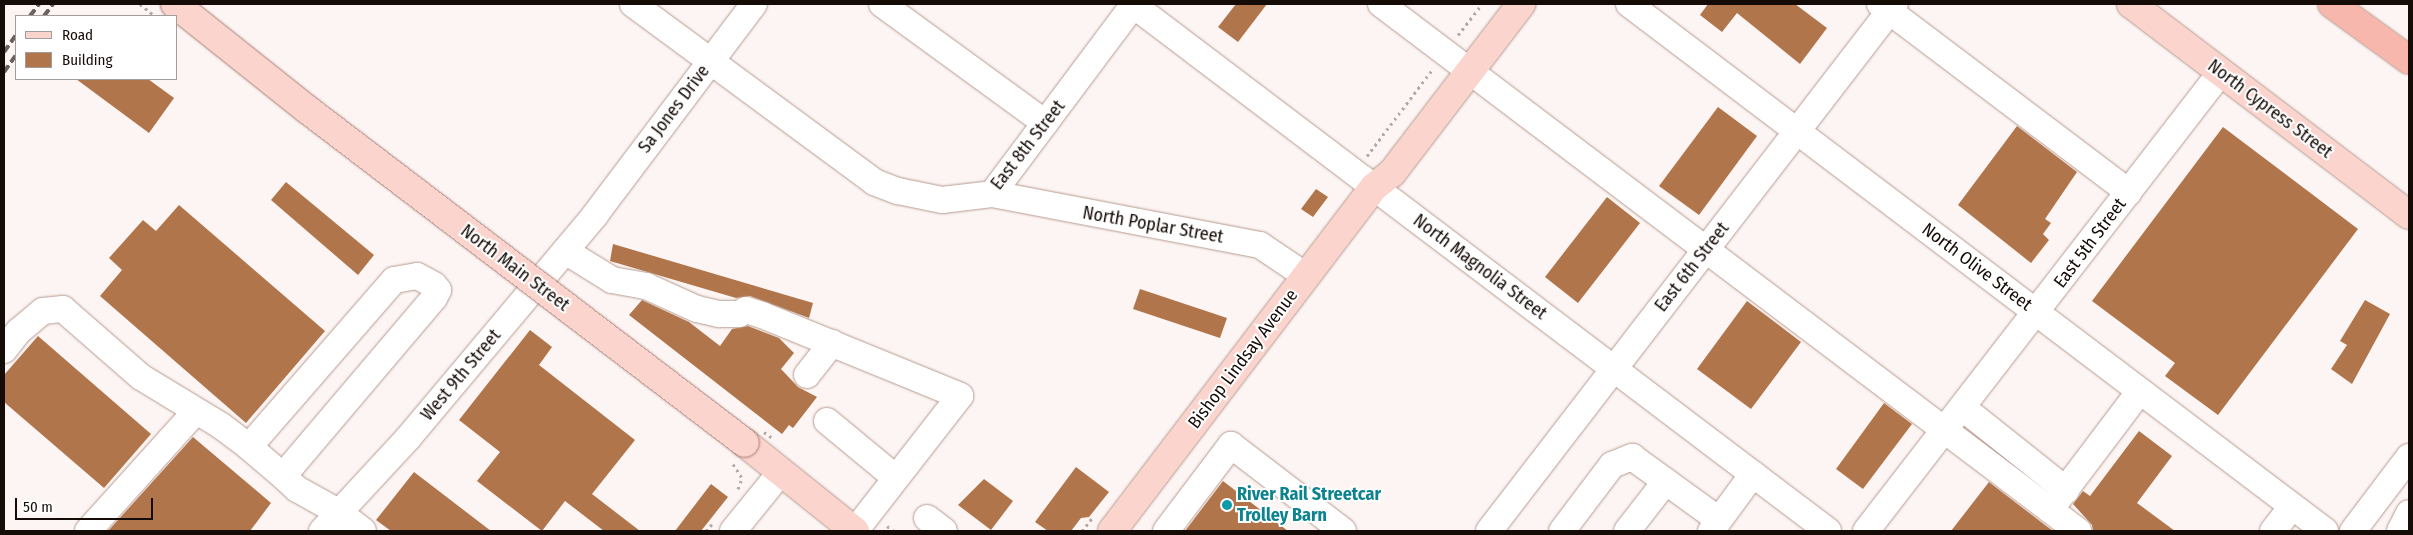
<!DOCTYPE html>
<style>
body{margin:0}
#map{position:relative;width:2413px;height:535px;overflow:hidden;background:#fcf5f3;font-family:"Fira Sans Condensed",sans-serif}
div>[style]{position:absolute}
.building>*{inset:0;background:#b1754b}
.path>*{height:3px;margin-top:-1.5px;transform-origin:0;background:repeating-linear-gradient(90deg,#b1a9a7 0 2.5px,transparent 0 6.5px)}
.roads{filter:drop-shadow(0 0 1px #b79a8f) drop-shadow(0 0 1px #b79a8f)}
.minor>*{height:26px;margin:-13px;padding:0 13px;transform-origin:13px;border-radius:13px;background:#fff}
.major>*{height:28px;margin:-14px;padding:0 14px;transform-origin:14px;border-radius:14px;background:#fad4cd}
.highway>*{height:28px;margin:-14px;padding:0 14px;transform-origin:14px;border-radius:14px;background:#f7b7ac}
.rail>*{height:4px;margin-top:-2px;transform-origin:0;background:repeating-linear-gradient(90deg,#6b625f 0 8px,transparent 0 12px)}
.path-bridge>*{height:3px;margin-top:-1.5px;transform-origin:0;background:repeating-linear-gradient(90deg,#b1a9a7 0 2.5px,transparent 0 6.5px)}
.bridges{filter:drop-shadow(0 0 1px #a87b72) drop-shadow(0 0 1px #a87b72)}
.major-bridge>*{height:28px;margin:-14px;padding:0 14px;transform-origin:14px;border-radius:14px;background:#fad4cd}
.dots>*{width:14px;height:14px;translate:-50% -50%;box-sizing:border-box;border:2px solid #fff;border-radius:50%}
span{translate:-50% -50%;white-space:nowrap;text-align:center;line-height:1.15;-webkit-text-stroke:4px #fff;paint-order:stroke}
.street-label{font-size:18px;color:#150b07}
.culture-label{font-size:18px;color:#0d838f;font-weight:700}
.left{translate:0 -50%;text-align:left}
.frame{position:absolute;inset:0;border:5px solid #150b07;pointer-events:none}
.legend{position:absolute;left:15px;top:15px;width:162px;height:65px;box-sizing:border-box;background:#fff;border:1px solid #a19d9c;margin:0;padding:6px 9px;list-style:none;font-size:15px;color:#150b07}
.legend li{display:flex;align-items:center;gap:10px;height:25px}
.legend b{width:25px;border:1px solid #a19d9c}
.scale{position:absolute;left:15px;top:498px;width:138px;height:22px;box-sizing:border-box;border:2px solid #150b07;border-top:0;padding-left:6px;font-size:15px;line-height:18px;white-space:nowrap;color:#150b07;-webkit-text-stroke:4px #fff;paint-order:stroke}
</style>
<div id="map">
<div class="building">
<div style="clip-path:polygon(1236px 4px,1267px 4px,1238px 42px,1218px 27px)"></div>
<div style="clip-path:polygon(1708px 4px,1795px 4px,1827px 28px,1800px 64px,1737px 13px,1722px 32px,1700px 15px)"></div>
<div style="clip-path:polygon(76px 79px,148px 79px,174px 98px,149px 133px)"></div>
<div style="clip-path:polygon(1718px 107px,1757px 136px,1699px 215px,1659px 186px)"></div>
<div style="clip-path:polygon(2017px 126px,2077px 172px,2045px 219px,2051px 223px,2043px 234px,2049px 240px,2031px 263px,1958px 205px)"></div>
<div style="clip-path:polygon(2223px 127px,2358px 229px,2218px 415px,2165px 376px,2175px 363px,2092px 301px)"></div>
<div style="clip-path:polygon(286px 182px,374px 255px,358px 275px,271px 200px)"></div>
<div style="clip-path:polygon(1316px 189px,1328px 197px,1313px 217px,1301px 209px)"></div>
<div style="clip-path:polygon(1607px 197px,1640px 223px,1578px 303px,1545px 277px)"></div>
<div style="clip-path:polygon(179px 205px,325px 331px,246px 423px,100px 296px,122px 270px,109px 258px,143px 220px,156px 231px)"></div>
<div style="clip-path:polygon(613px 244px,813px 303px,809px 318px,750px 296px,736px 298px,610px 261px)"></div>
<div style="clip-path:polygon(1140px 289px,1227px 318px,1220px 338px,1133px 309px)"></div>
<div style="clip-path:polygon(642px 300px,689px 322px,720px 346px,732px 329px,748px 326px,779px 338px,794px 353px,781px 369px,798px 387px,817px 397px,793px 428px,789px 425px,782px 434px,629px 315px)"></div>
<div style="clip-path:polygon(2365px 300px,2390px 314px,2352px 384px,2331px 369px,2347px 345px,2340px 341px)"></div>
<div style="clip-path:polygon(1747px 301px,1801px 342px,1751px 409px,1697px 369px)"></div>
<div style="clip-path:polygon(530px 330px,552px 347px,539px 365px,635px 440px,592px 494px,640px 531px,604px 531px,565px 501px,542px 531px,477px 481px,500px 452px,459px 420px)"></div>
<div style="clip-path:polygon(38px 336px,151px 434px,104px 488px,4px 402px,4px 375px)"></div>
<div style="clip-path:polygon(1884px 403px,1912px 424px,1863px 489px,1836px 469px)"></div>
<div style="clip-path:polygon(2139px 431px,2172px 456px,2137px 503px,2175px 531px,2093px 531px,2092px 525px,2073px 504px,2083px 491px,2090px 496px)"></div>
<div style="clip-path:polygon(193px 437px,271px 503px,250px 531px,108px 531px)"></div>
<div style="clip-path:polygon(1076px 467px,1109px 492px,1089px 517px,1081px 518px,1071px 531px,1048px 531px,1035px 522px)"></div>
<div style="clip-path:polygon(414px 472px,491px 531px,391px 531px,376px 520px)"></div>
<div style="clip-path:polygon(984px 479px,1013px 501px,991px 530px,958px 505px)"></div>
<div style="clip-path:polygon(1223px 481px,1288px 531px,1185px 531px)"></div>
<div style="clip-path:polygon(1989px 482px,2041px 522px,2053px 531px,1951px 531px)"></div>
<div style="clip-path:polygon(711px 484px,728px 497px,701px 531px,675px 531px)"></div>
</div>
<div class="path">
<div style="left:140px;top:4px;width:19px;rotate:39deg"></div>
<div style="left:1458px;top:35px;width:39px;rotate:-52deg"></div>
<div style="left:1367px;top:156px;width:108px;rotate:-52.9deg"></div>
<div style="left:738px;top:489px;width:12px;rotate:-70deg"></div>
<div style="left:887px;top:526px;width:9px;rotate:36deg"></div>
<div style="left:706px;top:531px;width:9px;rotate:-49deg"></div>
<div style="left:1082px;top:531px;width:16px;rotate:-52deg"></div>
</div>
<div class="roads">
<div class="minor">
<div style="left:633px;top:4px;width:300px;rotate:36.4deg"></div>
<div style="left:874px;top:182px;width:26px;rotate:21deg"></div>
<div style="left:898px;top:191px;width:45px;rotate:11.6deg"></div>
<div style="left:942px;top:200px;width:50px;rotate:-6.8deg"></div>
<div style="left:992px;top:194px;width:237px;rotate:-53.2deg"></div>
<div style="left:882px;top:4px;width:202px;rotate:36.1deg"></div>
<div style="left:1132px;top:4px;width:873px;rotate:37.13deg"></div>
<div style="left:1381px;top:4px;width:874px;rotate:37.09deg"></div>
<div style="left:1629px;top:4px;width:873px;rotate:37.13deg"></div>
<div style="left:1880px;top:4px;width:312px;rotate:37.1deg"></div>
<div style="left:992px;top:194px;width:273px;rotate:10.8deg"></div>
<div style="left:1260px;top:245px;width:55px;rotate:34deg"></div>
<div style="left:565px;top:251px;width:55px;rotate:31.7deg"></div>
<div style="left:612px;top:280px;width:35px;rotate:10deg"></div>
<div style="left:646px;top:286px;width:56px;rotate:24.3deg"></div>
<div style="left:697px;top:309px;width:23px;rotate:13deg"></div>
<div style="left:719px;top:314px;width:20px"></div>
<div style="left:739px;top:314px;width:8px;rotate:-30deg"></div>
<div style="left:746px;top:310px;width:17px;rotate:17deg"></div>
<div style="left:762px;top:315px;width:214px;rotate:22.2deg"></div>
<div style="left:960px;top:396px;width:171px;rotate:127.9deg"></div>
<div style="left:4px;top:350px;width:24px;rotate:-52deg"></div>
<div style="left:19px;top:331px;width:31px;rotate:-40deg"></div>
<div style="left:43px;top:311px;width:20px;rotate:-6deg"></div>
<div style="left:63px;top:309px;width:103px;rotate:41.1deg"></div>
<div style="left:141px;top:377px;width:92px;rotate:31.3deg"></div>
<div style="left:220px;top:425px;width:36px;rotate:37deg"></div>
<div style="left:807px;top:375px;width:41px;rotate:-52deg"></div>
<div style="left:1963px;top:408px;width:132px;rotate:38.5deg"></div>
<div style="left:827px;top:421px;width:89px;rotate:39.6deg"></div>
<div style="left:283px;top:476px;width:233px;rotate:-49.7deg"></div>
<div style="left:434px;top:298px;width:9px;rotate:-63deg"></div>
<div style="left:438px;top:290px;width:6px;rotate:-129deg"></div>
<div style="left:434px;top:285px;width:19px;rotate:-152deg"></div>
<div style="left:417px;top:276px;width:23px;rotate:170deg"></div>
<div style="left:394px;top:280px;width:221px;rotate:131deg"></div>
<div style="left:249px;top:447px;width:45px;rotate:40.5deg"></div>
<div style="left:283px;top:476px;width:19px;rotate:43deg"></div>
<div style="left:297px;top:489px;width:49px;rotate:29.2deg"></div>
<div style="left:340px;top:513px;width:29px;rotate:38deg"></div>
<div style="left:2050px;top:510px;width:149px;rotate:-52.9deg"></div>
<div style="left:927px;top:518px;width:21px;rotate:37deg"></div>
<div style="left:88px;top:531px;width:161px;rotate:-48deg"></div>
<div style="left:322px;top:531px;width:128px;rotate:-47.2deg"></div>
<div style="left:409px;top:437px;width:290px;rotate:-50deg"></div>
<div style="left:595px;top:215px;width:264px;rotate:-53deg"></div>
<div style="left:733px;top:531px;width:76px;rotate:-50.9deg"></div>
<div style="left:1166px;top:531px;width:108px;rotate:-52.9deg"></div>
<div style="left:1231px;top:445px;width:141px;rotate:37.5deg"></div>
<div style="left:1489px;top:531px;width:665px;rotate:-52.39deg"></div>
<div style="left:1562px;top:531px;width:83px;rotate:-52.9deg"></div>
<div style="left:1612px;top:465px;width:22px;rotate:-22deg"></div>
<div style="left:1632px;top:457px;width:107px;rotate:35.9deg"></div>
<div style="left:1627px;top:531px;width:63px;rotate:-52deg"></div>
<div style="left:1711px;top:531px;width:71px;rotate:-53.6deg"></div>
<div style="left:1866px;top:531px;width:580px;rotate:-52.28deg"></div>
<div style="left:2273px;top:531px;width:31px;rotate:-52deg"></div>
<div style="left:2353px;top:531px;width:93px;rotate:-52.9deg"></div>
<div style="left:2400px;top:531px;width:20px;rotate:-63deg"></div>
</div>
<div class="major">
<div style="left:2131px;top:4px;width:349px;rotate:37.2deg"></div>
<div style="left:745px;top:443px;width:141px;rotate:38.7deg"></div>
<div style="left:1112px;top:531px;width:432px;rotate:-52.7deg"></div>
<div style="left:1374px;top:187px;width:23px;rotate:-38deg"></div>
<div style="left:1392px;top:173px;width:213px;rotate:-52.6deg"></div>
</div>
<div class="highway">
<div style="left:2332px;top:4px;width:95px;rotate:36deg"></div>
</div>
</div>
<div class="rail">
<div style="left:30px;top:16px;width:15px;rotate:-53deg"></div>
<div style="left:44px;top:16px;width:15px;rotate:-53deg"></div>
<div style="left:4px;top:52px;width:21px;rotate:-55deg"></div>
<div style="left:4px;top:72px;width:21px;rotate:-55deg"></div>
</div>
<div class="path-bridge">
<div style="left:764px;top:432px;width:12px;rotate:35deg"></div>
<div style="left:733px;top:464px;width:17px;rotate:57deg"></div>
</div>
<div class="bridges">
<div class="major-bridge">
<div style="left:175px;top:4px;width:170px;rotate:38.6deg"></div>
<div style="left:308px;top:110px;width:549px;rotate:37.31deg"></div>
</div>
</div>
<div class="dots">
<div style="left:1227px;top:505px;background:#0f9aa8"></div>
</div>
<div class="street-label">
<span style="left:674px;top:109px;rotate:-53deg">Sa Jones Drive</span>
<span style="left:2270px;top:109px;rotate:37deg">North Cypress Street</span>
<span style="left:1028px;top:145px;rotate:-52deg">East 8th Street</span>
<span style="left:1153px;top:225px;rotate:10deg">North Poplar Street</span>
<span style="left:2090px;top:243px;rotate:-53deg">East 5th Street</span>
<span style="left:1480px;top:267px;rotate:37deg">North Magnolia Street</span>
<span style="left:1692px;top:267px;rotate:-52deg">East 6th Street</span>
<span style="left:1977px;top:267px;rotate:37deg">North Olive Street</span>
<span style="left:515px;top:268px;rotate:37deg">North Main Street</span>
<span style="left:1243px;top:359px;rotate:-53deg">Bishop Lindsay Avenue</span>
<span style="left:461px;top:375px;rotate:-50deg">West 9th Street</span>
</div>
<div class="culture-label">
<span class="left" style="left:1237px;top:505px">River Rail Streetcar<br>Trolley Barn</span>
</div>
<div class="frame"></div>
<ul class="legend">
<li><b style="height:6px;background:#fad4cd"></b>Road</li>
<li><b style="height:14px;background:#b1754b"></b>Building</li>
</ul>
<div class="scale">50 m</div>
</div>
